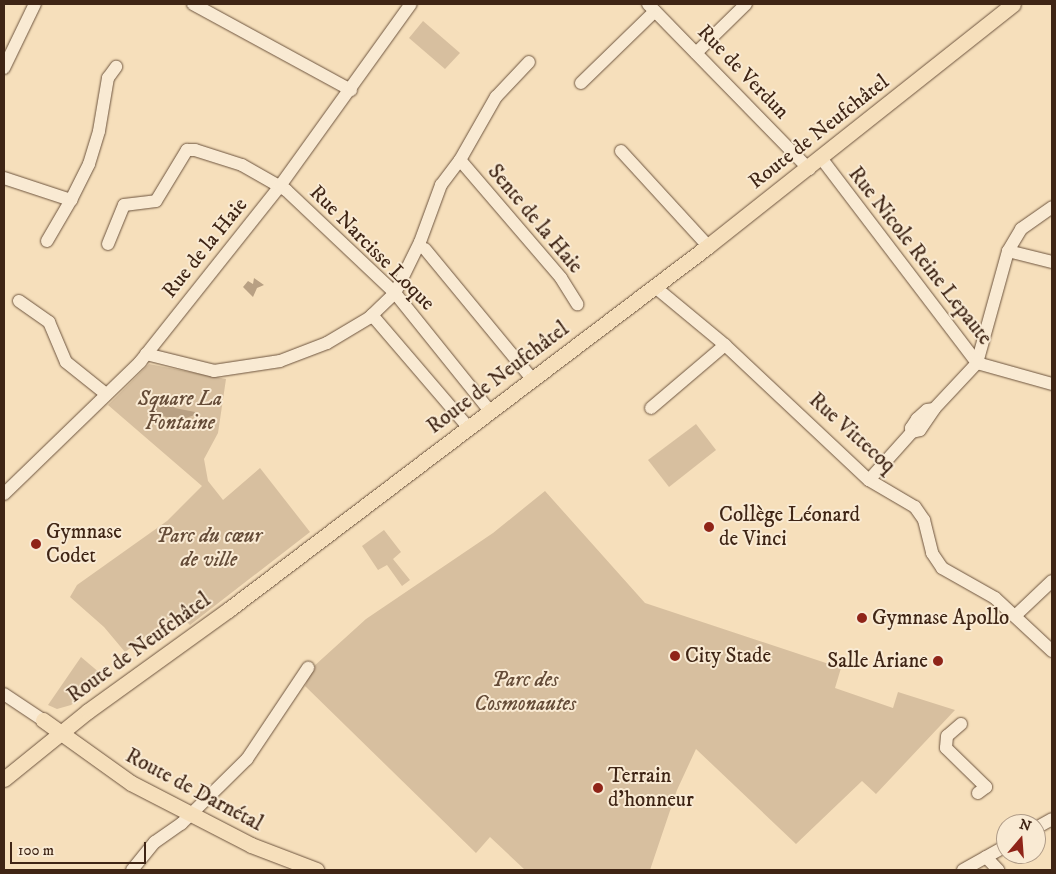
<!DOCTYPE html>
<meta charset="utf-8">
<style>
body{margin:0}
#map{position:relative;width:1056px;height:874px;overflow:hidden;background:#f6dfbb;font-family:"IM FELL DW Pica",serif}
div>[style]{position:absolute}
.green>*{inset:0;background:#d7bf9f}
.water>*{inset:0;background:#b8a083}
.roads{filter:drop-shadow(0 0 1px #6d543e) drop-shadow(0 0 1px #6d543e)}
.minor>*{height:12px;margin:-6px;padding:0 6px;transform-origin:6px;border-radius:6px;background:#f9ead3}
.major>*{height:15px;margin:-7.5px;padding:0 7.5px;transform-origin:7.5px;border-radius:7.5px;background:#f6dfbb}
.dots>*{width:14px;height:14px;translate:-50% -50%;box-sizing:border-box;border:2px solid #f9ead3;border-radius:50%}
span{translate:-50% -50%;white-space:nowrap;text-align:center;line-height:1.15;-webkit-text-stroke:4px #f9ead3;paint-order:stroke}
.street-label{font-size:21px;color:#3f2515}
.park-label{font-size:21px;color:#654c38;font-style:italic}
.poi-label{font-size:21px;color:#3f2515}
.left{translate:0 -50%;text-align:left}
.right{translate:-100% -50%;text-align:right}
.frame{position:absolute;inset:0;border:5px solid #3f2515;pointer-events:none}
.north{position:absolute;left:996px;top:814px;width:50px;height:50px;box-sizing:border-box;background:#f9ead3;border:1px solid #af9b87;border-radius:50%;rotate:18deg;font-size:14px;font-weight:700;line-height:20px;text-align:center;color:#3f2515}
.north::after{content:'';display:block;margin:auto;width:18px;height:22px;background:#8f2418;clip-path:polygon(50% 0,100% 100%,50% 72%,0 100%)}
.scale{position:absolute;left:10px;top:842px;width:136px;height:22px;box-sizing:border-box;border:2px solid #3f2515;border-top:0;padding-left:6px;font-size:15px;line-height:18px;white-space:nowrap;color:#3f2515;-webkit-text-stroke:4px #f9ead3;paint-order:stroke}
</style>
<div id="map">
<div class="green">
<div style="clip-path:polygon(423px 21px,460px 53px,445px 69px,409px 38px)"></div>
<div style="clip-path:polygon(149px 364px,226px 379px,218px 433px,204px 459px,208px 481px,223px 500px,260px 468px,310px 532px,190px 625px,177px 613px,125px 652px,104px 627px,70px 597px,77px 585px,167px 521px,202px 486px,108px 405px)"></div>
<div style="clip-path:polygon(696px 424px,716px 450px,669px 487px,648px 460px)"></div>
<div style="clip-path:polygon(545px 491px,645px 603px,841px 668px,835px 688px,893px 708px,898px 692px,955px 710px,876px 794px,862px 781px,796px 844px,696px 749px,677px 790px,650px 870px,525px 870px,490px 837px,476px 853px,305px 686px,313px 667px,366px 619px,493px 533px)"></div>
<div style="clip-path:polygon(384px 530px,401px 552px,393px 559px,410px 580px,402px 586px,387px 565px,378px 570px,362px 546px)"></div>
<div style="clip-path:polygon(81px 657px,107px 679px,71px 705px,57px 709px,48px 705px)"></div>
</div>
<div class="water">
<div style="clip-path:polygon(254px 278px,264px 285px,257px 288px,253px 297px,243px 287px,248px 281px,253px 284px)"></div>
<div style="clip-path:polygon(163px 396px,175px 408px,200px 413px,186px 418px,166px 417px,153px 411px,155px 403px)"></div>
</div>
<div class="roads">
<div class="minor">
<div style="left:193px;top:4px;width:180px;rotate:28.6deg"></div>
<div style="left:648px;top:4px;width:231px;rotate:45.7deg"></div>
<div style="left:696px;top:53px;width:70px;rotate:-44.4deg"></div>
<div style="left:4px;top:68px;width:71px;rotate:-64.2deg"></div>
<div style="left:581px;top:83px;width:103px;rotate:-44.2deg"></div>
<div style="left:621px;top:151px;width:129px;rotate:47.5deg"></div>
<div style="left:821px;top:158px;width:258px;rotate:52.7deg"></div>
<div style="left:977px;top:363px;width:78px;rotate:15.6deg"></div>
<div style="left:460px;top:160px;width:155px;rotate:49.4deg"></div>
<div style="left:561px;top:278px;width:31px;rotate:58deg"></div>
<div style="left:4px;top:178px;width:71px;rotate:18.2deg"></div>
<div style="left:71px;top:200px;width:40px;rotate:-63.4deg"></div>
<div style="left:89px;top:164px;width:34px;rotate:-73deg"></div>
<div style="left:99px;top:131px;width:54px;rotate:-80.4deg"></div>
<div style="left:108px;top:78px;width:14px;rotate:-54deg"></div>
<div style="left:47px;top:241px;width:48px;rotate:-59.7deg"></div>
<div style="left:108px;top:244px;width:42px;rotate:-67.7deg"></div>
<div style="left:124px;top:205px;width:32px;rotate:-7deg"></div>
<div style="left:156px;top:201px;width:60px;rotate:-58.7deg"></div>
<div style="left:187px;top:150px;width:8px"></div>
<div style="left:195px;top:150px;width:49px;rotate:17.7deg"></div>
<div style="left:242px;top:165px;width:51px;rotate:29.6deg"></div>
<div style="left:286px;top:190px;width:150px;rotate:43.4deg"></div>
<div style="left:395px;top:293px;width:151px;rotate:51.2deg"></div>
<div style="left:425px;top:249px;width:168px;rotate:50.5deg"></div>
<div style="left:1008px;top:251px;width:45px;rotate:14deg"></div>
<div style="left:655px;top:287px;width:91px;rotate:39.6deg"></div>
<div style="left:725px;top:345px;width:197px;rotate:43.2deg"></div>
<div style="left:869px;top:480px;width:53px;rotate:30.4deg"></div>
<div style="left:915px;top:507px;width:16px;rotate:55deg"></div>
<div style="left:924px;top:520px;width:34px;rotate:76deg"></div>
<div style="left:932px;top:553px;width:18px;rotate:56deg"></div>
<div style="left:942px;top:568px;width:61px;rotate:29.5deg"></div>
<div style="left:995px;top:598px;width:78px;rotate:42.9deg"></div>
<div style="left:19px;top:301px;width:37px;rotate:35deg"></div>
<div style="left:49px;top:322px;width:43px;rotate:67deg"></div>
<div style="left:66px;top:362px;width:51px;rotate:38.7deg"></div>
<div style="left:372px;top:315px;width:148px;rotate:49.4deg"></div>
<div style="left:146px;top:354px;width:70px;rotate:14deg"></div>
<div style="left:214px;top:371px;width:67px;rotate:-8.6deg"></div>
<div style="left:280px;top:361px;width:50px;rotate:-21deg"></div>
<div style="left:327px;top:343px;width:49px;rotate:-30.8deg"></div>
<div style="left:369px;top:318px;width:36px;rotate:-44deg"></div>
<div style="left:395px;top:293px;width:57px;rotate:-63.9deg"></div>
<div style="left:420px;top:242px;width:61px;rotate:-69.8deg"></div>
<div style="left:441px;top:185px;width:31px;rotate:-53deg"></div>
<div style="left:460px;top:160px;width:73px;rotate:-60.3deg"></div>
<div style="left:496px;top:97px;width:48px;rotate:-46.7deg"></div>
<div style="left:651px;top:408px;width:97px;rotate:-40.4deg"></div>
<div style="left:912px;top:432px;width:4px;rotate:-104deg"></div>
<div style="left:911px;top:428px;width:11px;rotate:-56deg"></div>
<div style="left:917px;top:419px;width:13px;rotate:-42deg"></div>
<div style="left:927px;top:410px;width:7px;rotate:-8deg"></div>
<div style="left:869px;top:480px;width:64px;rotate:-48.1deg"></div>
<div style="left:912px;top:432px;width:8px;rotate:-14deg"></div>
<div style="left:920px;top:430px;width:25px;rotate:-56deg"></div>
<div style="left:934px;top:409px;width:63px;rotate:-46.9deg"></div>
<div style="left:977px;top:363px;width:116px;rotate:-74.5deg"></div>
<div style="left:1008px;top:251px;width:26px;rotate:-59deg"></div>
<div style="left:1021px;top:229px;width:38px;rotate:-35deg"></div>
<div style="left:4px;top:494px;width:190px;rotate:-44.1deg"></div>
<div style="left:140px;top:362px;width:225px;rotate:-51.5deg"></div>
<div style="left:280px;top:186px;width:224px;rotate:-54.3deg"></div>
<div style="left:1015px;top:616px;width:51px;rotate:-43.4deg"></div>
<div style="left:4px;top:694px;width:47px;rotate:33.7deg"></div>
<div style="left:961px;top:724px;width:18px;rotate:139deg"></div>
<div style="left:947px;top:736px;width:12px;rotate:95deg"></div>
<div style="left:946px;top:748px;width:56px;rotate:44.3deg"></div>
<div style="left:986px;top:787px;width:10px;rotate:143deg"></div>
<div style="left:1036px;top:828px;width:18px;rotate:-29deg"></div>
<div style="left:986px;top:857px;width:18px;rotate:47deg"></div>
<div style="left:132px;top:870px;width:36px;rotate:-51deg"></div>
<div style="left:155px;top:842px;width:32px;rotate:-35deg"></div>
<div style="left:181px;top:824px;width:93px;rotate:-44.6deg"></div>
<div style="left:247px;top:759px;width:110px;rotate:-56.2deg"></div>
<div style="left:963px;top:870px;width:49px;rotate:-29.2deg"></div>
</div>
<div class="major">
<div style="left:43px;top:720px;width:108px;rotate:35.6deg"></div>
<div style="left:131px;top:783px;width:135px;rotate:27.3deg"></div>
<div style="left:251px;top:845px;width:70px;rotate:21deg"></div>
<div style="left:4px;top:779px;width:108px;rotate:-39deg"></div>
<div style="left:88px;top:711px;width:173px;rotate:-35.8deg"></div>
<div style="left:228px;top:610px;width:602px;rotate:-37.17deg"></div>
<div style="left:708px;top:246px;width:389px;rotate:-38.4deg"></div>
</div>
</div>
<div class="dots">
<div style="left:709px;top:527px;background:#8f2418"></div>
<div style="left:36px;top:544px;background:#8f2418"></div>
<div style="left:862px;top:618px;background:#8f2418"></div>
<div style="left:675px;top:656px;background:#8f2418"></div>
<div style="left:938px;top:661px;background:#8f2418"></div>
<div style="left:598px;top:788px;background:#8f2418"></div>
</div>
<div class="street-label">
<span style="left:743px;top:72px;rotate:46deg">Rue de Verdun</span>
<span style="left:819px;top:132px;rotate:-38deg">Route de Neufchâtel</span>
<span style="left:535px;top:219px;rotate:50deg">Sente de la Haie</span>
<span style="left:205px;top:248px;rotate:-51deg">Rue de la Haie</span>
<span style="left:372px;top:248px;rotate:45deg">Rue Narcisse Loque</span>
<span style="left:920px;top:256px;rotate:52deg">Rue Nicole Reine Lepaute</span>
<span style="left:498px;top:378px;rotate:-37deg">Route de Neufchâtel</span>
<span style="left:852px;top:433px;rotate:42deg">Rue Vittecoq</span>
<span style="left:139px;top:648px;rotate:-36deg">Route de Neufchâtel</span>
<span style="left:194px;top:790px;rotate:28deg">Route de Darnétal</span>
</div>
<div class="park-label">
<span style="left:180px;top:411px">Square La<br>Fontaine</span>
<span style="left:209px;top:548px">Parc du cœur<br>de ville</span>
<span style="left:525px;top:692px">Parc des<br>Cosmonautes</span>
</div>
<div class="poi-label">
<span class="left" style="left:719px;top:527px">Collège Léonard<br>de Vinci</span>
<span class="left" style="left:46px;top:544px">Gymnase<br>Codet</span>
<span class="left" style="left:872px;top:618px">Gymnase Apollo</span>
<span class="left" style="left:685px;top:656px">City Stade</span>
<span class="right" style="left:928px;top:661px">Salle Ariane</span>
<span class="left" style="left:608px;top:788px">Terrain<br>d'honneur</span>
</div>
<div class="frame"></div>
<div class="north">N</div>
<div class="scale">100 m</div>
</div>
